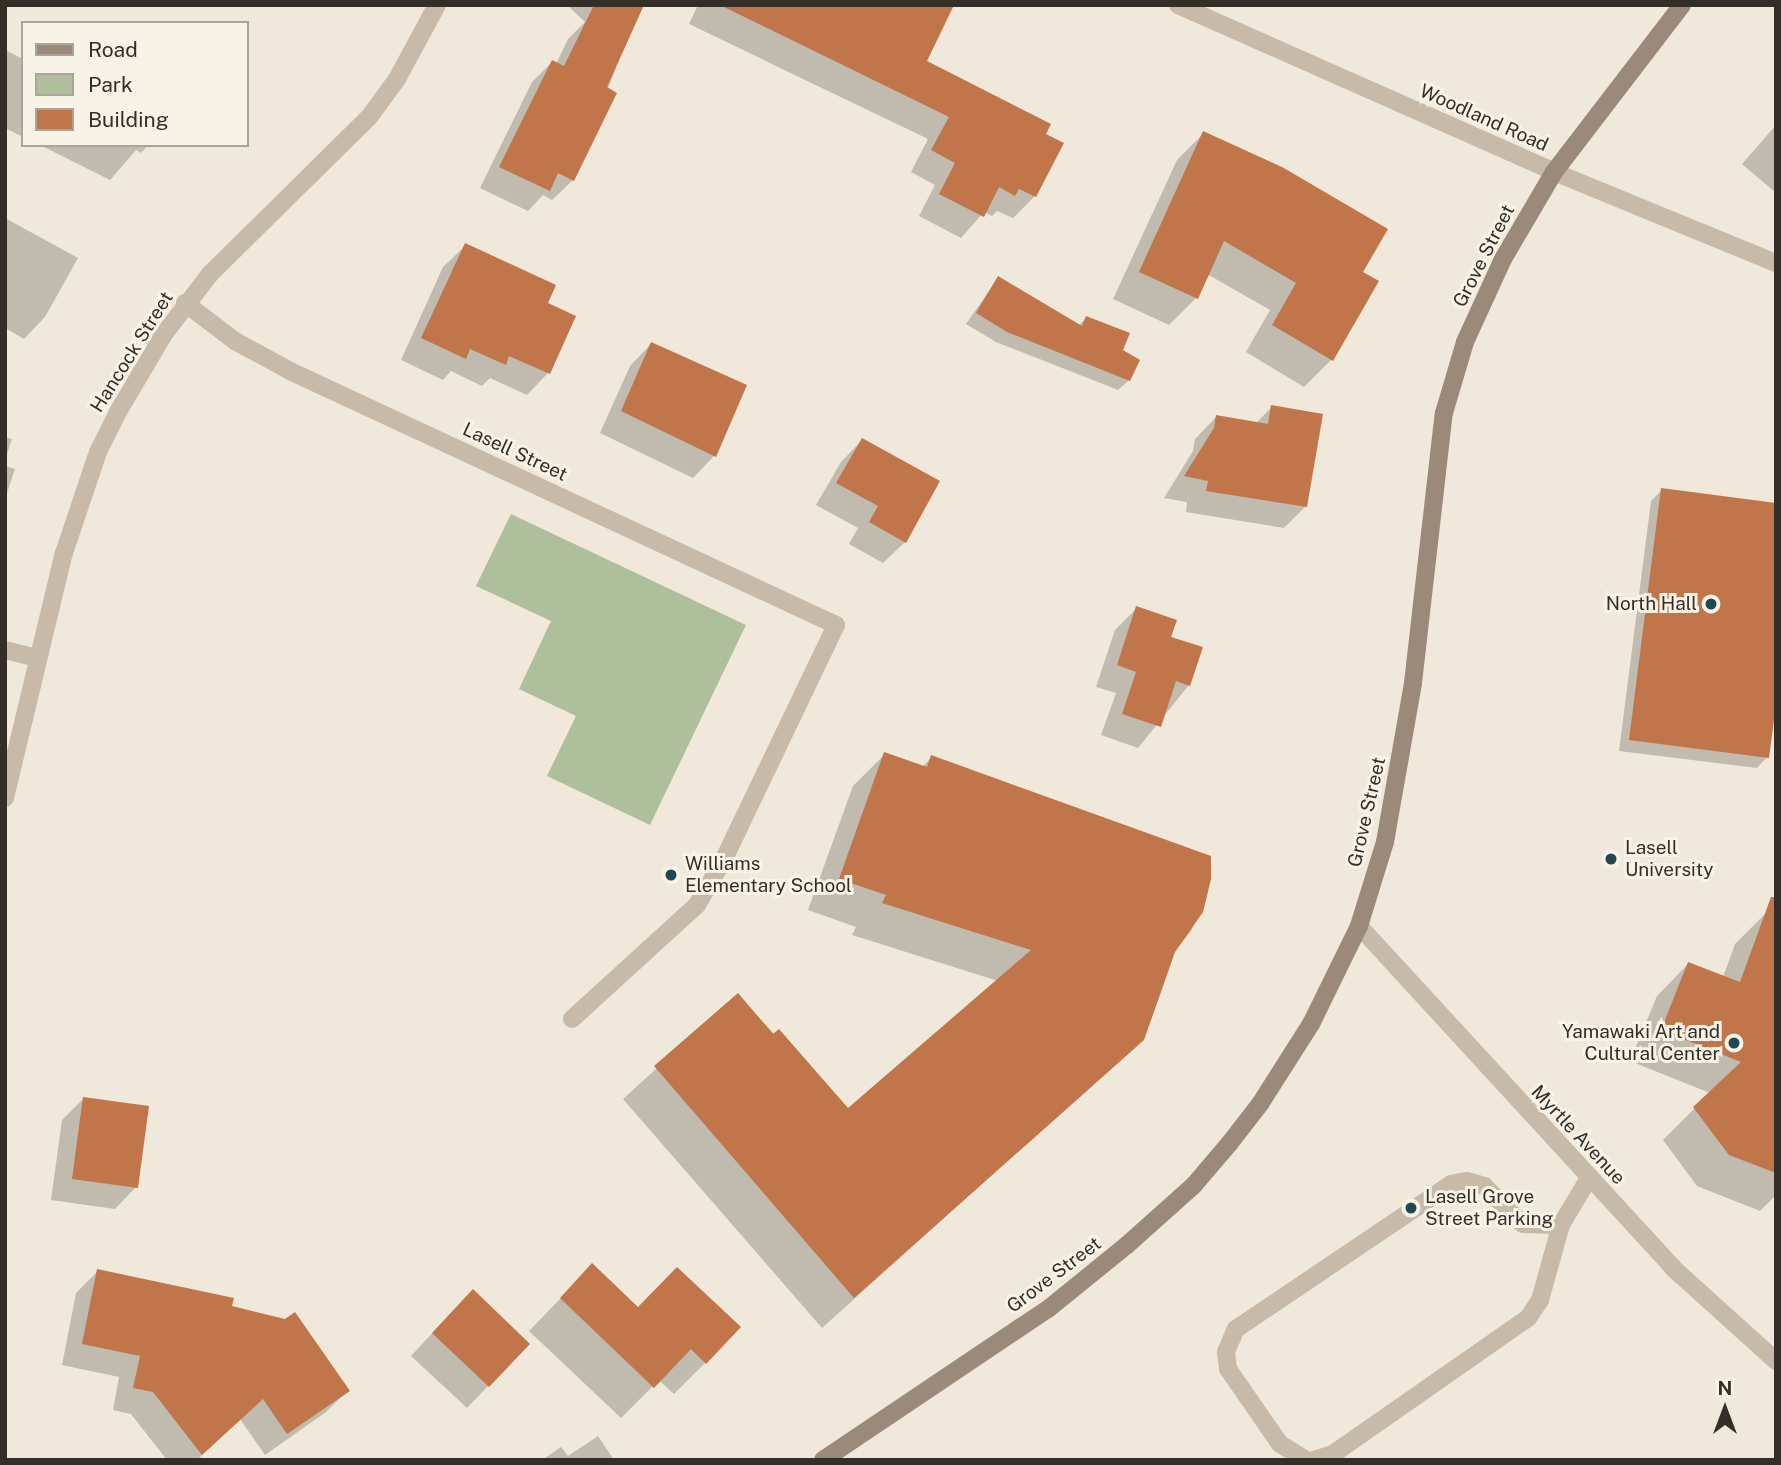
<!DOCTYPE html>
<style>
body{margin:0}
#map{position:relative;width:1781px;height:1465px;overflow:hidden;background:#f0e9db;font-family:"Public Sans",sans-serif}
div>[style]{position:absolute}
.green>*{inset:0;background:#afbf9c}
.shadow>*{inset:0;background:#0003}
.building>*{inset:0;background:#c0754a}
.lane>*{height:18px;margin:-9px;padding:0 9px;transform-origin:9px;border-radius:9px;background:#c8baa8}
.street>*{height:18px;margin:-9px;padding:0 9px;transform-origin:9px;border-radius:9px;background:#c8baa8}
.secondary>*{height:18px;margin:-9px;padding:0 9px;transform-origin:9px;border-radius:9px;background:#9b8a79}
.dots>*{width:19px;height:19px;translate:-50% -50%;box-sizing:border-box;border:4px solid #f8f3e7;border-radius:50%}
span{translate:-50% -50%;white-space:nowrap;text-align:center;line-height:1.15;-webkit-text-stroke:6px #f8f3e7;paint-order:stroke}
.street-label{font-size:19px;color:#352d28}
.poi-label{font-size:19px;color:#352d28}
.right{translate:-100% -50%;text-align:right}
.left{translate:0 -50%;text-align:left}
.frame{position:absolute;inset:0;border:7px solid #352d28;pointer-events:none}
.legend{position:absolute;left:21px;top:21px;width:228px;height:126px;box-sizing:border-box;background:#f8f3e7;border:2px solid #aaa49b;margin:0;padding:9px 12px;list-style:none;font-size:21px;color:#352d28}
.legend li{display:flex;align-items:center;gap:14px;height:35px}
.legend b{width:35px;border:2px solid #aaa49b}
.north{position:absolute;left:1690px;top:1374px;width:70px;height:70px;-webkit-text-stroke:5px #f8f3e7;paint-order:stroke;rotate:0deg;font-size:19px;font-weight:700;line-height:28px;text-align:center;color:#352d28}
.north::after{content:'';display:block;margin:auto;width:24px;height:32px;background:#352d28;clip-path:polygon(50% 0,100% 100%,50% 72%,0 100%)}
</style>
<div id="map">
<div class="green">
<div style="clip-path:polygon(511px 514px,746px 625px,650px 825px,547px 776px,576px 716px,519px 689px,551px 621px,476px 586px)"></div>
</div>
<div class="shadow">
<div style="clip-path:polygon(567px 5px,600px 5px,587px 18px,628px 36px,573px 180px,552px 200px,543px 195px,528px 211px,480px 188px,532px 82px,552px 62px,556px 64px,568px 39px,585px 22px)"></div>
<div style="clip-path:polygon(698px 5px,935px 5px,924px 62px,1043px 134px,1035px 196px,1013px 218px,997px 211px,992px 216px,984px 212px,961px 238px,919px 216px,935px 185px,911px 172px,928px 139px,689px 24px)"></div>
<div style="clip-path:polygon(5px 50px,23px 59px,23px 137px,5px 128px)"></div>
<div style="clip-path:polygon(1776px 125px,1776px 193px,1742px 164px)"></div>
<div style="clip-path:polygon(1204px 133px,1361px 273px,1331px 360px,1304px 387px,1246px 352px,1270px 310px,1207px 274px,1196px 298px,1169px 325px,1113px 299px,1177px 160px)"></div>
<div style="clip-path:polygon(40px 145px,148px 145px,141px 153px,136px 150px,110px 180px)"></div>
<div style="clip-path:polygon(5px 218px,78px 258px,45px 317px,24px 339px,5px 328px)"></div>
<div style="clip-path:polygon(465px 246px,546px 304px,548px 373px,527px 395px,490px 378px,482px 386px,451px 371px,443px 380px,401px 360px,443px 267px)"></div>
<div style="clip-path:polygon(998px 278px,1078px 326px,1086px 318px,1121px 351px,1129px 380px,1118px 390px,996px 342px,966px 324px)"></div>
<div style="clip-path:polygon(651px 344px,714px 456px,693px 478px,600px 433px,630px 366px)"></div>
<div style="clip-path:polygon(1272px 407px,1305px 507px,1284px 528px,1186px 512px,1187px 502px,1164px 498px,1193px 451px,1195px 439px,1216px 417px,1255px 424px)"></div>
<div style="clip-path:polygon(5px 437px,12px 439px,5px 460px)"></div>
<div style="clip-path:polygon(862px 440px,905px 542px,883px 563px,849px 544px,858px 528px,816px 505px,841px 462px)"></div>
<div style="clip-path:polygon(5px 466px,15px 469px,5px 499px)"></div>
<div style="clip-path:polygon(1662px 490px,1767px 757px,1757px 768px,1619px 751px,1651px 501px)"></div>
<div style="clip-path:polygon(1137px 608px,1189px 685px,1138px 748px,1101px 735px,1116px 693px,1096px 687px,1115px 630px)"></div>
<div style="clip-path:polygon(885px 754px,922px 767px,931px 758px,1209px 857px,1207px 896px,1191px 931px,1174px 952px,1143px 1039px,822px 1328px,623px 1099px,737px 995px,848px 1110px,998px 981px,852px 935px,856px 927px,808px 910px,853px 786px)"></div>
<div style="clip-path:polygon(1766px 913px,1776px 937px,1776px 1195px,1760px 1211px,1697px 1186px,1663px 1140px,1710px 1093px,1630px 1061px,1657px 996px,1688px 964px,1723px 977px,1735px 944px)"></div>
<div style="clip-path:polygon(84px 1098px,136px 1187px,115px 1209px,51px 1200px,62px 1120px)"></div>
<div style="clip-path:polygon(592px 1266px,637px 1309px,677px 1269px,705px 1363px,674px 1394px,659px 1380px,621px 1418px,529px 1331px)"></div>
<div style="clip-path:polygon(98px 1271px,230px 1307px,347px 1391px,326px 1412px,265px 1455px,240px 1419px,197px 1460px,167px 1460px,131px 1414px,113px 1410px,119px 1377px,62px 1365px,76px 1293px)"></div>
<div style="clip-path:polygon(451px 1313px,488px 1386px,467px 1408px,411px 1356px)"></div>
<div style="clip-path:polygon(598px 1436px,614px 1460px,542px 1460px,561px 1447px,568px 1456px)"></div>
</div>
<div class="building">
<div style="clip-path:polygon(594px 5px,644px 5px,607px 87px,617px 93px,574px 181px,558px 173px,550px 191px,499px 167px,552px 60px,564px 66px)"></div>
<div style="clip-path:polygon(720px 5px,954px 5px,927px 61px,1051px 124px,1046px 134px,1064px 143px,1036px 197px,1019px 189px,1015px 196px,999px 187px,984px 217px,939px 194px,955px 163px,931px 150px,949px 117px)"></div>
<div style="clip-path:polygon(1203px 131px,1282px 167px,1388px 229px,1363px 272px,1379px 281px,1333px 361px,1272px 325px,1296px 283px,1224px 241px,1198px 299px,1139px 272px)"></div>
<div style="clip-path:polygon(465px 243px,556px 285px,548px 303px,576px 316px,550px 374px,509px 356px,506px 365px,470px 349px,466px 359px,421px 338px)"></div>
<div style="clip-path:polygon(998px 276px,1082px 326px,1086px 316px,1130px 333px,1123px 350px,1140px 360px,1130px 381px,1007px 332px,976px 313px)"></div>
<div style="clip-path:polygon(651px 342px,747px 385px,716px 457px,621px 411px)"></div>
<div style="clip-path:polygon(1271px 405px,1323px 414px,1307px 507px,1206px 491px,1208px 481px,1184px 476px,1214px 428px,1216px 415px,1268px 424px)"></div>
<div style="clip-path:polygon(862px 438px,940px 481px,906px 543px,869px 522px,878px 506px,836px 483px)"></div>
<div style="clip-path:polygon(1661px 488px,1776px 503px,1776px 705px,1769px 758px,1629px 740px)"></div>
<div style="clip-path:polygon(1136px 606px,1177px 620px,1171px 637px,1203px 647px,1190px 686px,1176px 681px,1161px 727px,1122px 714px,1136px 672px,1117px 665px)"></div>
<div style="clip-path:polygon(884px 752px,927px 767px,931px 755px,1211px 856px,1211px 879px,1203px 912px,1175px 952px,1144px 1040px,854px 1298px,654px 1066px,738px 993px,773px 1034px,779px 1029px,848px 1108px,1031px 950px,882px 903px,886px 895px,839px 879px)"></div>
<div style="clip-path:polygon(1771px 897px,1776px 897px,1776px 1173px,1729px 1155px,1693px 1107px,1741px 1062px,1661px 1030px,1688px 962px,1740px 982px)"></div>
<div style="clip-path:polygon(83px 1097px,149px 1106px,138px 1188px,72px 1179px)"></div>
<div style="clip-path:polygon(592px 1263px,638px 1307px,677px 1267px,741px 1327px,706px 1364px,691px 1349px,654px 1388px,560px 1298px)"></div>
<div style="clip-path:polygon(97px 1269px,234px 1298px,232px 1306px,285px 1319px,295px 1312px,350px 1391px,287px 1434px,263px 1399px,202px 1455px,153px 1392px,133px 1388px,140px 1356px,82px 1344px)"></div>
<div style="clip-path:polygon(473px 1289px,530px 1344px,489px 1387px,432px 1333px)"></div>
</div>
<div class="lane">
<div style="left:572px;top:1019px;width:169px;rotate:-42.4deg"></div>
<div style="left:697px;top:905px;width:53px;rotate:-59.6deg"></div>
<div style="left:724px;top:859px;width:259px;rotate:-64.4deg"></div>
<div style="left:1306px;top:1460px;width:31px;rotate:-148deg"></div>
<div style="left:1280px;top:1444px;width:91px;rotate:-124.7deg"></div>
<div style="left:1228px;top:1369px;width:17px;rotate:-97deg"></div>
<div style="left:1226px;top:1352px;width:25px;rotate:-67deg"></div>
<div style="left:1236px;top:1329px;width:259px;rotate:-34deg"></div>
<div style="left:1451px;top:1184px;width:16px;rotate:-11deg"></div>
<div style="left:1467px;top:1181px;width:18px;rotate:16deg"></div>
<div style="left:1484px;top:1186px;width:54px;rotate:44.3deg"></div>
<div style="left:1523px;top:1224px;width:38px;rotate:2deg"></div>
<div style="left:1314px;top:1460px;width:20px;rotate:-18deg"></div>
<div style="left:1333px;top:1454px;width:238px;rotate:-34.9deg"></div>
<div style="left:1528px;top:1318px;width:22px;rotate:-56deg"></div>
<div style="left:1540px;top:1300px;width:78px;rotate:-74.4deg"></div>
<div style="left:1561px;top:1225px;width:55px;rotate:-59.2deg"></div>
</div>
<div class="street">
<div style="left:1178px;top:5px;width:411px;rotate:23.9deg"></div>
<div style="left:1554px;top:172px;width:240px;rotate:22.3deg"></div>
<div style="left:185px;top:303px;width:63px;rotate:37.2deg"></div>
<div style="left:235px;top:341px;width:65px;rotate:28.5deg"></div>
<div style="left:292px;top:372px;width:600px;rotate:24.94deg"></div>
<div style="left:5px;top:650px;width:33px;rotate:14deg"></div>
<div style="left:5px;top:798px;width:252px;rotate:-76.5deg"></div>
<div style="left:64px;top:553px;width:107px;rotate:-71.4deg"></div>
<div style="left:98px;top:452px;width:45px;rotate:-63.4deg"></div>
<div style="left:118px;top:412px;width:91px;rotate:-59.5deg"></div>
<div style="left:164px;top:334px;width:76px;rotate:-52.5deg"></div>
<div style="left:210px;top:274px;width:225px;rotate:-44.6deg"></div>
<div style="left:370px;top:116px;width:46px;rotate:-53.9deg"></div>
<div style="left:397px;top:79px;width:84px;rotate:-61.6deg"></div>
<div style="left:1359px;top:926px;width:464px;rotate:47.4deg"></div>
<div style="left:1673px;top:1268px;width:139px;rotate:42.1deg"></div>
</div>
<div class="secondary">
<div style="left:823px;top:1460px;width:271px;rotate:-33.9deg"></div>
<div style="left:1048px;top:1309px;width:102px;rotate:-39deg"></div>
<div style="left:1127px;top:1245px;width:90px;rotate:-41.8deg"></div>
<div style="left:1194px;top:1185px;width:54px;rotate:-49.5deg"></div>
<div style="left:1229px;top:1144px;width:51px;rotate:-52.2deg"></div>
<div style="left:1260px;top:1104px;width:95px;rotate:-57.5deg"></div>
<div style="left:1311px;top:1024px;width:109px;rotate:-63.9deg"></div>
<div style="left:1359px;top:926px;width:88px;rotate:-72.8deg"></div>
<div style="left:1385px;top:842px;width:161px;rotate:-80deg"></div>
<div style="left:1413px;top:683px;width:272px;rotate:-83.5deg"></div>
<div style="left:1444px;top:413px;width:74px;rotate:-73.5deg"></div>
<div style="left:1465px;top:342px;width:91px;rotate:-65.4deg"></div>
<div style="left:1503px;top:259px;width:101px;rotate:-59.6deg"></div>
<div style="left:1554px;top:172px;width:210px;rotate:-52.5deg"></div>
</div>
<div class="dots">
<div style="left:1711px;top:604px;background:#1f4a54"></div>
<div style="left:1611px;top:859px;background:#1f4a54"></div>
<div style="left:671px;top:875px;background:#1f4a54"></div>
<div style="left:1734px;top:1043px;background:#1f4a54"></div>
<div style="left:1411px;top:1208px;background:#1f4a54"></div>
</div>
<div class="street-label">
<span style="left:1484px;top:118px;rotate:24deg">Woodland Road</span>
<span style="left:1484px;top:256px;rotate:-63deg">Grove Street</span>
<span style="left:132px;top:352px;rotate:-58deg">Hancock Street</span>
<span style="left:515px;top:452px;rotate:25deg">Lasell Street</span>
<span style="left:1367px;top:812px;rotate:-77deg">Grove Street</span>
<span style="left:1578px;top:1135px;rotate:47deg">Myrtle Avenue</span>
<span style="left:1054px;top:1275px;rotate:-37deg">Grove Street</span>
</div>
<div class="poi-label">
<span class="right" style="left:1697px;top:604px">North Hall</span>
<span class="left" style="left:1625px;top:859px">Lasell<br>University</span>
<span class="left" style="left:685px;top:875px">Williams<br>Elementary School</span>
<span class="right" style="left:1720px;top:1043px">Yamawaki Art and<br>Cultural Center</span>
<span class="left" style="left:1425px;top:1208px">Lasell Grove<br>Street Parking</span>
</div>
<div class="frame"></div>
<ul class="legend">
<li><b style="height:9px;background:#9b8a79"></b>Road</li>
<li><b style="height:19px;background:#afbf9c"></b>Park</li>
<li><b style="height:19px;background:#c0754a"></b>Building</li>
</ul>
<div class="north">N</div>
</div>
